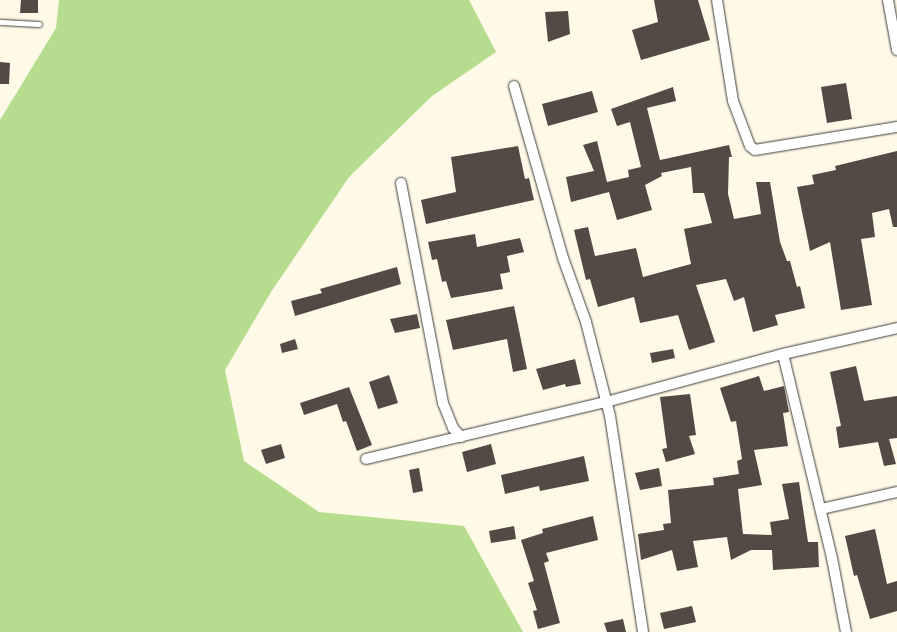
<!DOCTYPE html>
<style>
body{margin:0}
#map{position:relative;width:897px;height:632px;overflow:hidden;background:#fff9e7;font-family:Spectral,serif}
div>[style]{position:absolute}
.forest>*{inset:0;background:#b6dc8e}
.building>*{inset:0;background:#534a46}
.roads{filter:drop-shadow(0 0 1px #3d3d3d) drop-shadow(0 0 1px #3d3d3d)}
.lane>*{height:5px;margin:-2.5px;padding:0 2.5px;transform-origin:2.5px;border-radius:2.5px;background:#fff}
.street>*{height:10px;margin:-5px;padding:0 5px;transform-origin:5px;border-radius:5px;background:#fff}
span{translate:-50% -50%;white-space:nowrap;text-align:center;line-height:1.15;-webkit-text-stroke:4px #fff;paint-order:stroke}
</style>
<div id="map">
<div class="forest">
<div style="clip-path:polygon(59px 0,469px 0,496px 52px,432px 96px,349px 177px,271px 292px,225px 370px,244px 461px,319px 512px,464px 526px,523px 632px,0 632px,0 120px,56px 28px)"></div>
</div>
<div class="building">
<div style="clip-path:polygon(21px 0,38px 0,38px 13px,20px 13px)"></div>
<div style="clip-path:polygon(654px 0,698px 0,710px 40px,641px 60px,632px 30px,658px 22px)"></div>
<div style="clip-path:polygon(568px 11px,570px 34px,548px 42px,545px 12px)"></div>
<div style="clip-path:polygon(0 62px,10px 63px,9px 84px,0 84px)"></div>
<div style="clip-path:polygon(846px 83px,852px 119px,827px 123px,821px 87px)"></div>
<div style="clip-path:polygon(673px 87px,676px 101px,647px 108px,660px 160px,729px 145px,732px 157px,729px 157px,728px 194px,734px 219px,761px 214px,756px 182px,770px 182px,780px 242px,787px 261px,790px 261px,797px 287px,800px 286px,805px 308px,775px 315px,778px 325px,753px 332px,744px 297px,734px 301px,726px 279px,696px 285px,715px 342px,689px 350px,678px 315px,640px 323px,634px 297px,598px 307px,590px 279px,586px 280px,574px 230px,588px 227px,595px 256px,636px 248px,643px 277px,691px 264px,684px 229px,712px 223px,704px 193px,693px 193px,691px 167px,661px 173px,662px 176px,645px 185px,652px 210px,617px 220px,609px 192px,571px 202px,566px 177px,594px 171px,583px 145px,597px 141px,607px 182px,629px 177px,628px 170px,641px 167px,630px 122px,617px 126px,611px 109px)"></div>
<div style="clip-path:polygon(592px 91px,598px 112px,548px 126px,542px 104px)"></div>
<div style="clip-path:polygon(518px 146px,525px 179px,529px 178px,534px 200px,426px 224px,421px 200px,456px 192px,451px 157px)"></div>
<div style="clip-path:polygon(897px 151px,897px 227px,893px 227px,889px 209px,872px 213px,875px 237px,861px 239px,872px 305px,841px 310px,830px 242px,810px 251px,797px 187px,814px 184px,812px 175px,836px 170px,835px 166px)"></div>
<div style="clip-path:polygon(475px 234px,477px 247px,520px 238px,524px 252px,507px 256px,510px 272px,500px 274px,503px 289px,451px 298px,446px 281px,442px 282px,437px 259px,432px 260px,428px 242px)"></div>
<div style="clip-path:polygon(397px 267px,401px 284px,295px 316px,291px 301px,322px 293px,320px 289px)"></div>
<div style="clip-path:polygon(514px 306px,527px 369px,513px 372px,507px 339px,453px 350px,446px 320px)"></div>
<div style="clip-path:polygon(417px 314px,420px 328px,395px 333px,390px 319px)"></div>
<div style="clip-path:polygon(295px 339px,298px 349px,282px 353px,280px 344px)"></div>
<div style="clip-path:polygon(673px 349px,675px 358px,652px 363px,650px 353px)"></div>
<div style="clip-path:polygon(575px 359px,581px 384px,566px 387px,565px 384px,543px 390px,536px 369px)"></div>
<div style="clip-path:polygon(856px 366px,864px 401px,897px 396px,897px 438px,889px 439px,896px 464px,884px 466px,878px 442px,839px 448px,836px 427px,841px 426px,830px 372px)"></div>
<div style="clip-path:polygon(389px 375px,398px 403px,378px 409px,369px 382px)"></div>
<div style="clip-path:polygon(759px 376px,764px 391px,784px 386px,789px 412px,783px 413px,788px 446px,754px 450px,762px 485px,738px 489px,743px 534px,772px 535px,770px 522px,789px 519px,782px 484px,799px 482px,808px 542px,818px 542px,819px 567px,773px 570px,772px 550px,751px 550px,731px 560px,727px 537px,693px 541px,698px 567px,677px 571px,672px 550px,641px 560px,638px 534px,664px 530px,663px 524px,671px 523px,668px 490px,714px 485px,713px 478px,739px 474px,737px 461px,742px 459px,736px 421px,731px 422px,720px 388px)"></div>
<div style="clip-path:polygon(349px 387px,372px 445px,357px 451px,346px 421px,343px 422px,337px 404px,304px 415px,300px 403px)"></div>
<div style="clip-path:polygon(690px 394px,696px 435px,689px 436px,695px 454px,666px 462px,662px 449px,667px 448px,660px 397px)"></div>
<div style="clip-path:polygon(281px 444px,285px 458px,266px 464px,261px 450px)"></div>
<div style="clip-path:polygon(491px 444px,496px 464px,467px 472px,462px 452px)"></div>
<div style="clip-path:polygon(584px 456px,589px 481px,540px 491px,539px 486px,505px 494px,501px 475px)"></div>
<div style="clip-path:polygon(419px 468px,423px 491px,413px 493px,409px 470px)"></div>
<div style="clip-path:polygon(659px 468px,662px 486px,640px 490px,635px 473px)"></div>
<div style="clip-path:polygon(593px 516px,598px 540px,546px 553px,549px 561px,544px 563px,560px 623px,538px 629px,533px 611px,537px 610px,528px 583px,534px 581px,521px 540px,543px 533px,542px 529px)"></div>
<div style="clip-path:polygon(514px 526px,516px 539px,491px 543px,489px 531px)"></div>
<div style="clip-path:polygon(875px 529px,887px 584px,897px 581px,897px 611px,870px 619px,857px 575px,854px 576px,845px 536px)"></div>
<div style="clip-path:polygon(692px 606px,696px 622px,664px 629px,660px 613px)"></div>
<div style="clip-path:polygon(623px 619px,626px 632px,607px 632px,604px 623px)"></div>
</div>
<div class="roads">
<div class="lane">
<div style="left:0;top:22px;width:39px;rotate:3deg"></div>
</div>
<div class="street">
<div style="left:717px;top:0;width:102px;rotate:81deg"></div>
<div style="left:733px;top:101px;width:48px;rotate:69.3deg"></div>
<div style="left:750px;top:146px;width:6px;rotate:39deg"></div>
<div style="left:755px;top:150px;width:144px;rotate:-9.2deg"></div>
<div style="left:888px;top:0;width:51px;rotate:79.8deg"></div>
<div style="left:514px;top:86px;width:179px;rotate:74.1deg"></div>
<div style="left:563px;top:258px;width:68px;rotate:70.2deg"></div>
<div style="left:586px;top:322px;width:97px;rotate:75.7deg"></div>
<div style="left:610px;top:416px;width:219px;rotate:81.3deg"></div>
<div style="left:401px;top:183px;width:224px;rotate:79.2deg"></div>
<div style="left:443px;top:403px;width:27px;rotate:68deg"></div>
<div style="left:453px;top:428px;width:12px;rotate:48deg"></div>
<div style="left:783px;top:354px;width:210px;rotate:76.5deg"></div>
<div style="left:832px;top:558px;width:75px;rotate:79.3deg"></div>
<div style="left:366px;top:459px;width:247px;rotate:-13.4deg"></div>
<div style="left:606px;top:402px;width:183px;rotate:-15.2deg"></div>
<div style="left:783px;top:354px;width:117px;rotate:-12.8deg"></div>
<div style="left:821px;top:509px;width:78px;rotate:-12.6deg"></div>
</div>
</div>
</div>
